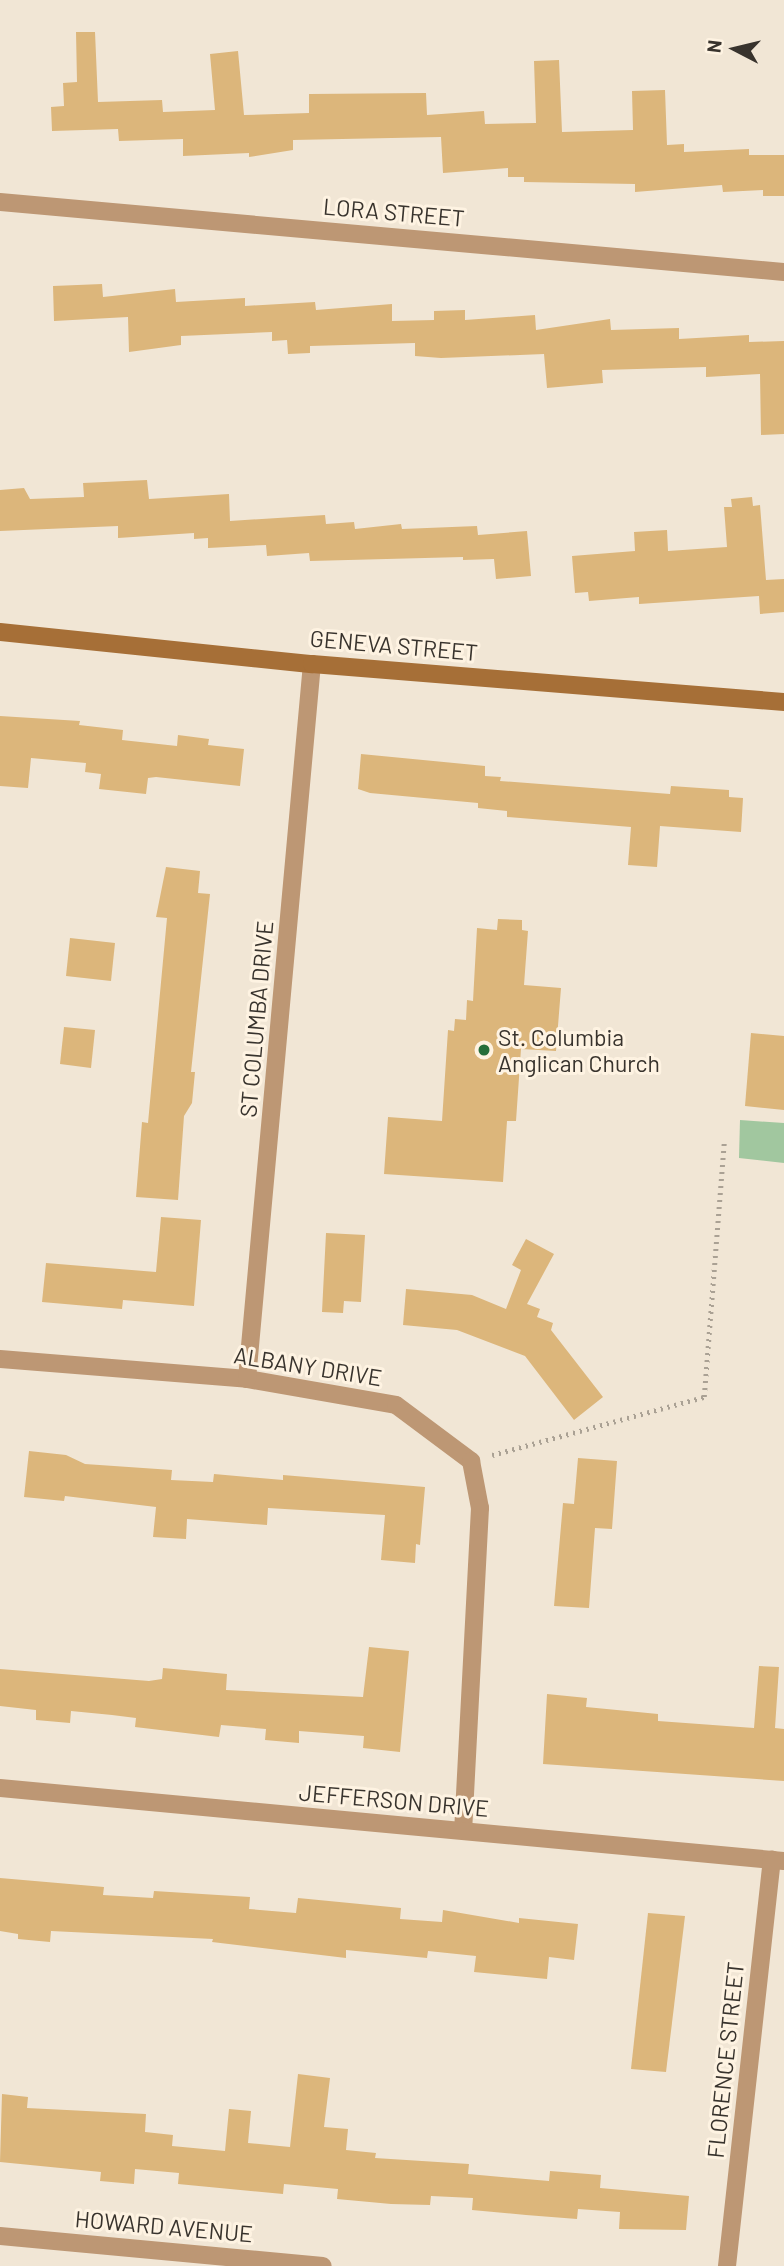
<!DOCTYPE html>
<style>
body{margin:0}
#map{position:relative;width:784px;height:2266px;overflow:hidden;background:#f1e6d5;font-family:Barlow,sans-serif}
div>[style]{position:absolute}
.green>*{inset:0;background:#a1c79f}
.building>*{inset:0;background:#dcb67b}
.path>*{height:4.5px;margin-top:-2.25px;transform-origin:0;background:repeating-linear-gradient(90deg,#aaa194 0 2px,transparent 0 7px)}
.minor>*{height:18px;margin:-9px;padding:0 9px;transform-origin:9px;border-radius:9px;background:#bd9774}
.secondary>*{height:18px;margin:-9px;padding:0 9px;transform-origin:9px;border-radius:9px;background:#a66f37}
.dots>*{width:19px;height:19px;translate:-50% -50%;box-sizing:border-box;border:4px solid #fef3e2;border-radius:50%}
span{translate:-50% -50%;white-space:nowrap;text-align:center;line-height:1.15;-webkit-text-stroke:6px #fef3e2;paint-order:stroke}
.street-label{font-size:23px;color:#38332d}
.poi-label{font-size:23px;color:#38332d}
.left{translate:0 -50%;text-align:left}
.north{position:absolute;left:700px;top:14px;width:70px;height:70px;-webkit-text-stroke:5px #fef3e2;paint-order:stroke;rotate:277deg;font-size:19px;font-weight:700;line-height:28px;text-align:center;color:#38332d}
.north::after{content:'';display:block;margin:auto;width:24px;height:32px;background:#38332d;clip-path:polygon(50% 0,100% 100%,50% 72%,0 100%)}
</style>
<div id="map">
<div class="green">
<div style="clip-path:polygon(740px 1120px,784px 1123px,784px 1163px,739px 1158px)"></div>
</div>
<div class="building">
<div style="clip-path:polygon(76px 32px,95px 32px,98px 102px,162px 100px,163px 112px,215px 110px,210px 54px,238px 51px,244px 115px,309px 113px,309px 94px,426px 93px,427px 115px,484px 111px,485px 124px,536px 123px,534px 61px,559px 60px,562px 132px,633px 130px,632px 91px,665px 90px,667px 145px,684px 144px,684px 152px,749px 149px,749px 155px,784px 155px,784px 196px,763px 196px,763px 190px,723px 192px,722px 185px,635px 192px,635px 184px,524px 182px,524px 177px,508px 177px,508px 168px,443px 173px,441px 137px,293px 140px,293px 150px,249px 157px,249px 153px,183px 156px,183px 139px,119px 141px,118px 129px,52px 131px,51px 107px,64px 106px,63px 83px,77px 82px)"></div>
<div style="clip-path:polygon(102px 284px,103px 297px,175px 289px,176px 302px,245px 298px,245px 306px,315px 302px,316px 310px,392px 304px,392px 321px,434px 320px,434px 311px,465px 310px,465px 320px,535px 315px,536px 330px,610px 319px,611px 330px,679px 328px,679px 339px,749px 335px,749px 342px,784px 341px,784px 434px,761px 435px,760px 374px,706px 377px,706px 367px,602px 370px,603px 383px,547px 388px,544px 354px,441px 358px,415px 356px,415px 343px,310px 346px,310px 353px,288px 354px,287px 340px,272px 341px,272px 332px,181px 336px,181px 345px,129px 352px,128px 317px,54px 321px,53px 286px)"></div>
<div style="clip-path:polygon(147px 480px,149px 499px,229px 494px,230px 521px,325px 515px,326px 524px,354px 522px,355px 529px,401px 524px,402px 529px,477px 526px,478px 535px,527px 531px,531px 576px,496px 579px,494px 559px,463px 560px,463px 557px,310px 561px,309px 553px,267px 556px,266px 545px,208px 548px,208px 538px,194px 539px,194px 533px,118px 538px,118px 526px,0 531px,0 490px,24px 488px,30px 499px,84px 497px,83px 483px)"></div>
<div style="clip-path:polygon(752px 497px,753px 506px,760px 505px,766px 580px,784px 579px,784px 612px,760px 614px,759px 596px,639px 604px,639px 597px,589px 601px,588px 592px,575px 593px,572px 556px,635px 551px,634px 532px,667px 530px,668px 551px,727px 547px,724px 507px,732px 507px,731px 499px)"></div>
<div style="clip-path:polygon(0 716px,80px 721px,79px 725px,123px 730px,122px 740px,177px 746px,178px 735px,209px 739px,208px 745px,244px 749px,240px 786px,156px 777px,148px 778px,146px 794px,99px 789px,101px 774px,85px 772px,86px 763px,31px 758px,28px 788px,0 786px)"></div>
<div style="clip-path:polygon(361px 754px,485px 766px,485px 776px,501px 777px,500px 781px,670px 794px,671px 786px,729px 790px,729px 797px,743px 798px,741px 832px,660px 826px,657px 867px,628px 865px,631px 827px,507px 817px,507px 811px,478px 808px,478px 803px,370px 793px,358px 789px)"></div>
<div style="clip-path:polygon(166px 867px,200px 871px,198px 893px,210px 894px,191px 1072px,195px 1072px,192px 1103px,184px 1116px,178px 1200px,136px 1197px,142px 1122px,148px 1123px,160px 993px,167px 918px,156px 917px)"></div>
<div style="clip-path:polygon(498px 919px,522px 920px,522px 930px,528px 931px,524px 985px,561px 988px,556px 1051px,521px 1049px,516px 1121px,507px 1121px,503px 1182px,384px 1174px,388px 1117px,442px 1121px,448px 1030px,454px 1031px,455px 1019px,466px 1020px,467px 1000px,473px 1001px,477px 928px,497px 930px)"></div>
<div style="clip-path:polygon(70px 938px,115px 943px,111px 981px,66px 976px)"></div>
<div style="clip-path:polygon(64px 1027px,95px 1030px,91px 1068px,60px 1064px)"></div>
<div style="clip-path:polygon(751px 1033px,784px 1036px,784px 1110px,745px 1106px)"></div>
<div style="clip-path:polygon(161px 1217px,201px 1220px,194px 1306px,123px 1300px,122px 1309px,42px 1302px,46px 1263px,156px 1272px)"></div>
<div style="clip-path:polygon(326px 1233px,365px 1235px,361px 1302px,344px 1301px,343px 1313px,322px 1312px)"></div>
<div style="clip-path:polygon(526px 1239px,554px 1254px,527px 1304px,540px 1309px,537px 1317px,553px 1323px,551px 1330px,603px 1397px,574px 1420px,525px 1356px,457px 1330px,403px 1325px,406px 1289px,472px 1295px,506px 1309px,521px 1270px,512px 1265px)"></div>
<div style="clip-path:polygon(29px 1451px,66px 1455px,85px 1464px,172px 1470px,171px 1480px,213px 1482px,214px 1474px,283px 1480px,283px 1475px,425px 1487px,420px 1545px,416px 1544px,415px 1563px,381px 1560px,385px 1515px,268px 1508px,267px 1525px,187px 1519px,186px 1539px,153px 1537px,156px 1507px,65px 1496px,64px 1501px,24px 1497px)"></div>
<div style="clip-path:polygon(578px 1458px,617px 1461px,612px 1529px,595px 1528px,589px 1608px,554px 1606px,563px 1503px,574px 1504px)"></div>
<div style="clip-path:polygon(369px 1647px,409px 1651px,400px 1752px,363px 1748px,364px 1736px,299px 1731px,299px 1743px,265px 1740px,266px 1729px,221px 1725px,219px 1737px,135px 1727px,136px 1718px,112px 1715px,71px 1711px,70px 1723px,36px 1720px,36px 1710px,0 1706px,0 1669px,149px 1681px,162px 1679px,163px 1668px,227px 1674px,226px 1690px,363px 1697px)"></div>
<div style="clip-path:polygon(759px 1666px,779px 1667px,775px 1728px,784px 1729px,784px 1781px,543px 1764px,547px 1694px,587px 1698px,586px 1707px,658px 1714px,658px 1721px,754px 1728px)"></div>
<div style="clip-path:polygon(0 1878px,104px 1887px,103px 1895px,153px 1898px,154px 1891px,250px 1897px,249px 1909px,296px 1913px,298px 1898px,401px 1908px,400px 1919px,442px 1922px,443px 1910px,519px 1923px,519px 1918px,578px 1924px,574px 1960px,549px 1957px,547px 1979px,474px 1972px,476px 1956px,428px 1951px,427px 1958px,346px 1950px,346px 1958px,212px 1942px,213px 1939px,51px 1931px,50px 1942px,18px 1939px,18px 1934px,0 1931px)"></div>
<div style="clip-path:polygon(648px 1913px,685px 1916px,666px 2072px,631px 2069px)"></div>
<div style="clip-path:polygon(298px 2074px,330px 2078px,324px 2127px,348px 2129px,346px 2150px,376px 2153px,375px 2158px,469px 2164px,468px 2174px,549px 2181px,550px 2171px,601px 2175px,600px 2188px,689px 2196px,686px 2230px,619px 2229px,620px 2212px,578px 2209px,577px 2219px,526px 2215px,472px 2210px,473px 2198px,431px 2196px,430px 2205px,391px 2204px,337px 2199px,338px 2189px,284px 2184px,283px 2194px,178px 2184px,179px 2173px,135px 2169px,134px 2184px,100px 2181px,101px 2172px,0 2162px,2px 2094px,28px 2097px,27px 2108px,146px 2114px,145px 2132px,173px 2135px,172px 2146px,225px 2151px,229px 2109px,251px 2111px,248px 2143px,290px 2147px)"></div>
</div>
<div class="path">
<div style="left:492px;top:1455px;width:220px;rotate:-15.3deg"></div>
<div style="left:704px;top:1397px;width:257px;rotate:-85.5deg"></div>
</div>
<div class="minor">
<div style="left:0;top:202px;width:787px;rotate:5.1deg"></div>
<div style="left:0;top:1359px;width:248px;rotate:4.6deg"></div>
<div style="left:247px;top:1379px;width:151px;rotate:9.9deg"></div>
<div style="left:396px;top:1405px;width:94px;rotate:36.7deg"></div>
<div style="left:471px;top:1461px;width:48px;rotate:79.2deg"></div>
<div style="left:480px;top:1508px;width:323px;rotate:93deg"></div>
<div style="left:247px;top:1379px;width:718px;rotate:-84.81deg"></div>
<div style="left:0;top:1788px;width:787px;rotate:5.32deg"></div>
<div style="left:0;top:2236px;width:324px;rotate:5.3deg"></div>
<div style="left:727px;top:2266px;width:409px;rotate:-83.7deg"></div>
</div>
<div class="secondary">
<div style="left:0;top:632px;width:314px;rotate:5.9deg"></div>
<div style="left:312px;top:664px;width:474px;rotate:4.6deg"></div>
</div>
<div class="dots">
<div style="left:484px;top:1050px;background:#266e3a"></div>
</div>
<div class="street-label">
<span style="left:394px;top:212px;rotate:5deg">LORA STREET</span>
<span style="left:394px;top:645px;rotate:5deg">GENEVA STREET</span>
<span style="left:256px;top:1019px;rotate:-85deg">ST COLUMBA DRIVE</span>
<span style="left:308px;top:1366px;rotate:9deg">ALBANY DRIVE</span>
<span style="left:394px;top:1800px;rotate:5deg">JEFFERSON DRIVE</span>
<span style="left:725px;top:2060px;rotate:-84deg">FLORENCE STREET</span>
<span style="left:164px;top:2226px;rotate:5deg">HOWARD AVENUE</span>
</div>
<div class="poi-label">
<span class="left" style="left:498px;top:1050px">St. Columbia<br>Anglican Church</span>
</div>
<div class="north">N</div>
</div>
